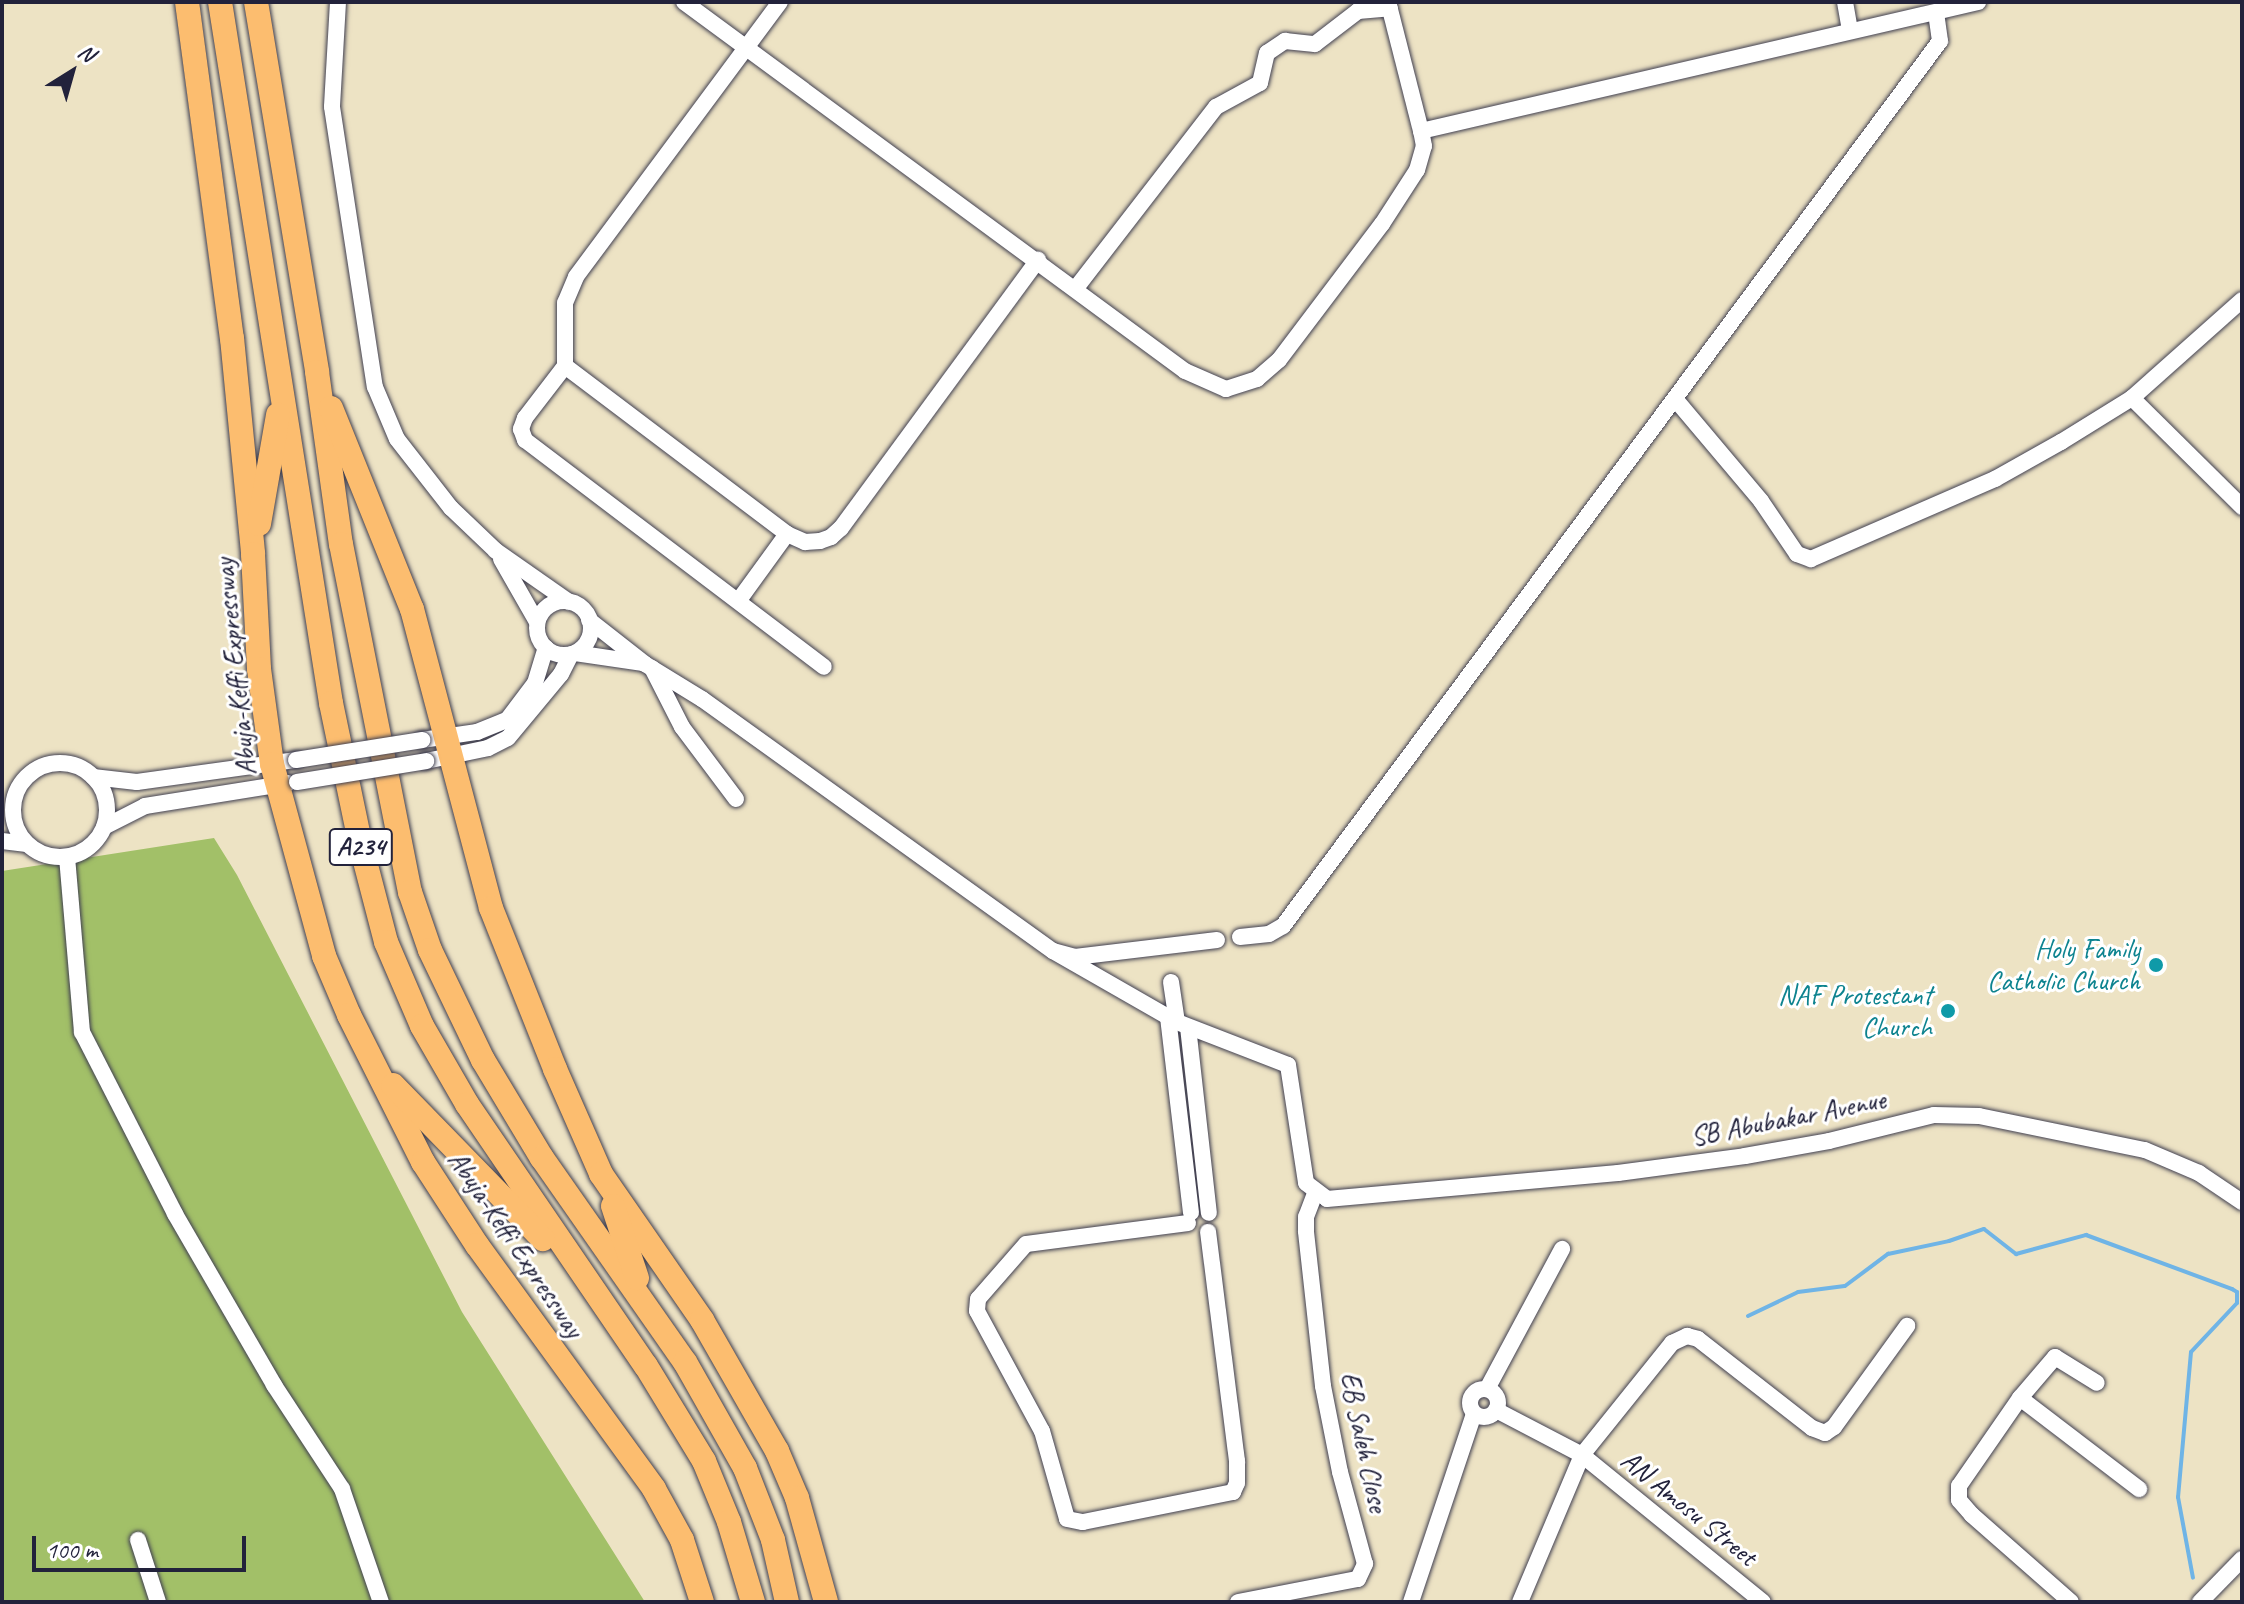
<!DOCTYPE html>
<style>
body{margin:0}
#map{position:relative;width:2244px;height:1604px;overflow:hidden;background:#ede3c4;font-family:Caveat,sans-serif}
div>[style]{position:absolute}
.green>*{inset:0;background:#a2c068}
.stream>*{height:4px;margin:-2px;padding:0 2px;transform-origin:2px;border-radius:2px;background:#6fb4e6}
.roads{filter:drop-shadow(0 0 2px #403f50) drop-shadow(0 0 2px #403f50)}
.minor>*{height:16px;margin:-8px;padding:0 8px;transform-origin:8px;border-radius:8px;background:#fff}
.minor>.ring{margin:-8px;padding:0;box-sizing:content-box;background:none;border:16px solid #fff;border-radius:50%}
.highway>*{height:24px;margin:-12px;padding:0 12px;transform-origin:12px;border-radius:12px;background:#fcbd6f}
.bridges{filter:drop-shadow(0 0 2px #403f50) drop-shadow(0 0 2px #403f50)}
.minor-bridge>*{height:16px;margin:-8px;padding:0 8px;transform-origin:8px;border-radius:8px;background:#fff}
.dots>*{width:22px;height:22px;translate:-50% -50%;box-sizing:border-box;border:4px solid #fff;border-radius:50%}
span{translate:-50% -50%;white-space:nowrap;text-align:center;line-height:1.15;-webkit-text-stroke:6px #fff;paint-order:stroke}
.shield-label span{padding:2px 6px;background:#fff;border:2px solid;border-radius:6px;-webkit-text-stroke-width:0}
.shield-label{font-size:26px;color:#22223b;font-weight:700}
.street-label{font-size:28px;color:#22223b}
.culture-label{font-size:28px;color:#0d838f}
.right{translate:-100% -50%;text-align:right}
.frame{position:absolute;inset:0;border:4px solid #22223b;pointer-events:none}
.north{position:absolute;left:32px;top:32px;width:80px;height:80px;-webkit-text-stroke:6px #fff;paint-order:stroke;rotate:37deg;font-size:22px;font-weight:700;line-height:32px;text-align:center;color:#22223b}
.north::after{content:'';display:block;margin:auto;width:28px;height:36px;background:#22223b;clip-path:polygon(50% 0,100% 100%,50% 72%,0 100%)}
.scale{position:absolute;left:32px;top:1536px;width:214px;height:36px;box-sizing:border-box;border:4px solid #22223b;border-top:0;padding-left:10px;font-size:24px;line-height:28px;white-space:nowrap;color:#22223b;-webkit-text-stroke:6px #fff;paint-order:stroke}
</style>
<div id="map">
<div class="green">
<div style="clip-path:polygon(214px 838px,237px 875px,462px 1312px,645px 1602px,2px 1602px,2px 871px)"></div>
</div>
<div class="stream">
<div style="left:1748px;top:1316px;width:55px;rotate:-25.6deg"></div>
<div style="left:1798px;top:1292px;width:47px;rotate:-7.3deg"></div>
<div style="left:1845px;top:1286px;width:54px;rotate:-36.7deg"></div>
<div style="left:1888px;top:1254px;width:62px;rotate:-12deg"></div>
<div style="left:1949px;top:1241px;width:37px;rotate:-19deg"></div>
<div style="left:1984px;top:1229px;width:41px;rotate:38deg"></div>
<div style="left:2016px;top:1254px;width:73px;rotate:-15.2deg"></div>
<div style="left:2086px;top:1235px;width:156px;rotate:20.3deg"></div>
<div style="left:2232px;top:1289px;width:6px;rotate:31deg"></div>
<div style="left:2237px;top:1292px;width:11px;rotate:90deg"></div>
<div style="left:2237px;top:1303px;width:67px;rotate:133.2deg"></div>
<div style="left:2191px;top:1352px;width:146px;rotate:95.1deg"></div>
<div style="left:2178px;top:1497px;width:82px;rotate:79.5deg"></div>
</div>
<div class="roads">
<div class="minor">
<div style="left:338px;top:2px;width:105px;rotate:93.3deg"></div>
<div style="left:332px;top:107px;width:283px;rotate:81.3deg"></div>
<div style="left:375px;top:387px;width:56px;rotate:67.1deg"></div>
<div style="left:397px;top:439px;width:88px;rotate:52deg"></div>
<div style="left:451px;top:508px;width:62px;rotate:43.7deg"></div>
<div style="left:496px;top:551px;width:89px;rotate:34.9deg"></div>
<div style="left:684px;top:2px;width:622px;rotate:36.37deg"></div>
<div style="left:1185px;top:371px;width:45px;rotate:23.7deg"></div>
<div style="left:1226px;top:389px;width:33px;rotate:-18deg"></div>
<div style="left:1257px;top:379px;width:29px;rotate:-41deg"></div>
<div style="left:1279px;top:360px;width:171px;rotate:-52.9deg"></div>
<div style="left:1382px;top:224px;width:64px;rotate:-57.1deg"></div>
<div style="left:1417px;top:170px;width:25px;rotate:-74deg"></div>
<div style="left:1424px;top:146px;width:15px;rotate:-101deg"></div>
<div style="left:1421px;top:131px;width:133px;rotate:-104.3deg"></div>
<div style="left:780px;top:2px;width:342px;rotate:126.6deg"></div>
<div style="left:576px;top:277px;width:28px;rotate:113deg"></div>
<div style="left:565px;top:303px;width:63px;rotate:90deg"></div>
<div style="left:565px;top:366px;width:66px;rotate:127.6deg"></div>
<div style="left:525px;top:418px;width:12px;rotate:110deg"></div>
<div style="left:521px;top:429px;width:12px;rotate:70deg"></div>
<div style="left:525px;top:440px;width:375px;rotate:37.2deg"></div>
<div style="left:1845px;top:2px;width:29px;rotate:80deg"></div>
<div style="left:1421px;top:131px;width:572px;rotate:-13.04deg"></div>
<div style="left:1076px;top:288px;width:229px;rotate:-52.3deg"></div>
<div style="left:1216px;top:107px;width:50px;rotate:-28.6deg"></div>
<div style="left:1260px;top:83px;width:31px;rotate:-77deg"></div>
<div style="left:1267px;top:53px;width:22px;rotate:-34deg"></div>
<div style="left:1285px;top:41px;width:30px;rotate:6deg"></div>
<div style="left:1315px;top:44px;width:54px;rotate:-37.5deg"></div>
<div style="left:1358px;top:11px;width:32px;rotate:-5deg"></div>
<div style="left:565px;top:366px;width:278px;rotate:37.1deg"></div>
<div style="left:787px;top:534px;width:20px;rotate:24deg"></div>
<div style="left:805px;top:542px;width:15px;rotate:-4deg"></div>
<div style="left:820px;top:541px;width:12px;rotate:-20deg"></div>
<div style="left:831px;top:537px;width:13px;rotate:-42deg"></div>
<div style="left:841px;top:528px;width:333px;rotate:-53.7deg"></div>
<div style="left:2132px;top:398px;width:155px;rotate:44.7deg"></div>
<div style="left:1676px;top:400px;width:132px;rotate:49.9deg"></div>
<div style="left:1761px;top:501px;width:64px;rotate:55.8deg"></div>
<div style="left:1797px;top:554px;width:15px;rotate:20deg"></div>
<div style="left:1811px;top:559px;width:201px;rotate:-23.5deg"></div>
<div style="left:1995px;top:479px;width:76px;rotate:-29.3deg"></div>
<div style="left:2061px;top:442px;width:84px;rotate:-31.8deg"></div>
<div style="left:2132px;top:398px;width:147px;rotate:-41.7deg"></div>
<div style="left:501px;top:559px;width:73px;rotate:60.3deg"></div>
<div style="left:739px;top:600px;width:82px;rotate:-54deg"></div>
<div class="ring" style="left:537px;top:601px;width:38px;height:38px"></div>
<div style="left:589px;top:620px;width:71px;rotate:38.2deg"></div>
<div style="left:645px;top:664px;width:67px;rotate:31.6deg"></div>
<div style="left:702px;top:699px;width:432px;rotate:35.7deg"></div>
<div style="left:1053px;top:951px;width:23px;rotate:15deg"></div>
<div style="left:1075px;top:957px;width:143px;rotate:-6.8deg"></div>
<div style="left:575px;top:653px;width:69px;rotate:8.4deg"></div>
<div style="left:652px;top:668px;width:66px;rotate:63deg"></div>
<div style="left:682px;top:727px;width:90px;rotate:53.1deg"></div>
<div style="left:422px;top:740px;width:56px;rotate:-8.3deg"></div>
<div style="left:477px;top:732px;width:32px;rotate:-22deg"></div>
<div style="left:507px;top:720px;width:46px;rotate:-52.9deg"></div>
<div style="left:535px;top:683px;width:37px;rotate:-73deg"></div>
<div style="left:426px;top:761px;width:63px;rotate:-11.8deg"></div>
<div style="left:488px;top:748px;width:22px;rotate:-27deg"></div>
<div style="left:508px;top:738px;width:83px;rotate:-50.4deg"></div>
<div style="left:561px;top:674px;width:22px;rotate:-63deg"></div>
<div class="ring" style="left:13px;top:763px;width:78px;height:78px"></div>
<div style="left:93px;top:777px;width:44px;rotate:6.5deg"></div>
<div style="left:137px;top:782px;width:161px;rotate:-7.9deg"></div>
<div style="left:104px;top:827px;width:46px;rotate:-27.1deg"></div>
<div style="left:145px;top:806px;width:145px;rotate:-9.1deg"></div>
<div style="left:2px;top:841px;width:25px;rotate:7deg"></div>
<div style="left:67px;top:857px;width:176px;rotate:85.1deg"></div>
<div style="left:82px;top:1032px;width:204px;rotate:62.9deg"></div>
<div style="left:175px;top:1214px;width:198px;rotate:59.9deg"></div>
<div style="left:274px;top:1385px;width:124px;rotate:56.8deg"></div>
<div style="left:342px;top:1489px;width:120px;rotate:71deg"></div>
<div style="left:1240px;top:937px;width:29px;rotate:-6deg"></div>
<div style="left:1269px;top:934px;width:16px;rotate:-30deg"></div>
<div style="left:1283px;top:926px;width:1102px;rotate:-53.41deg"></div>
<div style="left:1940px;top:41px;width:28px;rotate:-98deg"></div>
<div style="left:1053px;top:951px;width:143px;rotate:29.8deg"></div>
<div style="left:1177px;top:1022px;width:119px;rotate:21.2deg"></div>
<div style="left:1288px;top:1065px;width:119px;rotate:81.3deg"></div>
<div style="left:1306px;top:1183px;width:26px;rotate:37deg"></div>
<div style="left:1327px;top:1199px;width:292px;rotate:-5.1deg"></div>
<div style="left:1618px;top:1173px;width:128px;rotate:-7.6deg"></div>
<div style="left:1745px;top:1156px;width:85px;rotate:-10.1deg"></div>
<div style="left:1829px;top:1141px;width:108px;rotate:-13.9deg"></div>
<div style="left:1934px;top:1115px;width:45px;rotate:1.3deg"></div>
<div style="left:1979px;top:1116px;width:169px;rotate:11.6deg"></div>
<div style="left:2145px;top:1150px;width:59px;rotate:23.1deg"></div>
<div style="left:2199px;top:1173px;width:52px;rotate:34deg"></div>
<div style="left:1171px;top:982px;width:40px;rotate:81.5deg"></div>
<div style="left:1168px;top:1017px;width:197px;rotate:83.3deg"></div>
<div style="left:1188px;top:1027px;width:187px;rotate:83.6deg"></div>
<div style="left:1188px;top:1223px;width:163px;rotate:172.6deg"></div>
<div style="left:1026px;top:1244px;width:73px;rotate:131.1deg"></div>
<div style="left:978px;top:1299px;width:12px;rotate:95deg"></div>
<div style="left:977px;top:1311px;width:136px;rotate:61.6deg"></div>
<div style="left:1042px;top:1431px;width:91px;rotate:74.1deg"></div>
<div style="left:1067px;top:1519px;width:16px;rotate:11deg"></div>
<div style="left:1083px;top:1522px;width:153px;rotate:-11.3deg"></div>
<div style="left:1233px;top:1492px;width:10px;rotate:-66deg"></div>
<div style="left:1237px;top:1483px;width:22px;rotate:-90deg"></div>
<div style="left:1237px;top:1461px;width:231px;rotate:-97.2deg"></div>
<div style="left:1487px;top:1389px;width:159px;rotate:-61.8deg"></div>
<div class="ring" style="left:1470px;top:1389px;width:12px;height:12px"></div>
<div style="left:2020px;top:1398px;width:150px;rotate:37.4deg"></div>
<div style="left:1496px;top:1410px;width:97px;rotate:27.6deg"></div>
<div style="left:1582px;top:1455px;width:233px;rotate:39.1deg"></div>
<div style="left:138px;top:1540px;width:65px;rotate:72.1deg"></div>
<div style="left:1238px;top:1602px;width:122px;rotate:-10.9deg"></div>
<div style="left:1358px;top:1579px;width:17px;rotate:-65deg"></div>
<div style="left:1365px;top:1564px;width:95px;rotate:-105.2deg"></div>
<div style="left:1340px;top:1472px;width:88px;rotate:-101.2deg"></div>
<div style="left:1323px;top:1386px;width:156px;rotate:-96.3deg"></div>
<div style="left:1306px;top:1231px;width:14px;rotate:-90deg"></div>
<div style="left:1306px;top:1217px;width:26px;rotate:-69deg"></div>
<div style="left:1411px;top:1602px;width:198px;rotate:-71.5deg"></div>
<div style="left:1520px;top:1602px;width:160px;rotate:-67.1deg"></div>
<div style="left:1582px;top:1455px;width:144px;rotate:-51.2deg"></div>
<div style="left:1672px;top:1343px;width:17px;rotate:-25deg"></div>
<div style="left:1687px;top:1336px;width:11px;rotate:15deg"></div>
<div style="left:1698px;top:1339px;width:145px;rotate:38deg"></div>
<div style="left:1812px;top:1428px;width:14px;rotate:21deg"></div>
<div style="left:1825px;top:1433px;width:11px;rotate:-34deg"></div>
<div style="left:1834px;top:1427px;width:125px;rotate:-54.1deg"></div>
<div style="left:2071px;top:1602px;width:132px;rotate:-138.7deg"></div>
<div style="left:1972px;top:1515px;width:20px;rotate:-131deg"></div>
<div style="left:1959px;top:1500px;width:14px;rotate:-90deg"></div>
<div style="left:1959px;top:1486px;width:107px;rotate:-55.3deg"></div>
<div style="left:2020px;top:1398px;width:54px;rotate:-49.5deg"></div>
<div style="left:2055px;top:1357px;width:49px;rotate:31.8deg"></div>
<div style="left:2200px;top:1602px;width:60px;rotate:-45.7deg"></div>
</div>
<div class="highway">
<div style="left:187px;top:2px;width:339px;rotate:82.4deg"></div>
<div style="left:232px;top:338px;width:217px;rotate:84.4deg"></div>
<div style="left:253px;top:554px;width:115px;rotate:87deg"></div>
<div style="left:259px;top:669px;width:96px;rotate:82.2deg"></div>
<div style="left:272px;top:764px;width:199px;rotate:74.8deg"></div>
<div style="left:324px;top:956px;width:64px;rotate:67deg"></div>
<div style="left:349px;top:1015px;width:165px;rotate:63.3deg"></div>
<div style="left:423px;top:1162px;width:99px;rotate:57deg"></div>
<div style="left:477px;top:1245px;width:301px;rotate:54deg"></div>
<div style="left:654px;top:1489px;width:58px;rotate:61.2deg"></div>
<div style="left:682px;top:1540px;width:65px;rotate:72.1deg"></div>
<div style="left:220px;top:2px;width:710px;rotate:81deg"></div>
<div style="left:331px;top:703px;width:146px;rotate:78.2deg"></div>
<div style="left:361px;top:846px;width:99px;rotate:75.4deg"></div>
<div style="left:386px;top:942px;width:91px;rotate:66.8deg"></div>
<div style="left:422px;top:1026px;width:90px;rotate:60deg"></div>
<div style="left:467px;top:1104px;width:317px;rotate:55.7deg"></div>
<div style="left:646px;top:1366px;width:111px;rotate:58.6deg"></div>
<div style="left:704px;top:1461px;width:66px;rotate:67.7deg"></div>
<div style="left:729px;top:1522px;width:84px;rotate:73.3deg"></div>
<div style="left:256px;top:2px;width:375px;rotate:80.6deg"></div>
<div style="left:317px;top:372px;width:174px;rotate:82.1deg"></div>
<div style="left:341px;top:544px;width:355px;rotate:78.8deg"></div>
<div style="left:410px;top:892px;width:61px;rotate:71deg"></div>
<div style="left:430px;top:950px;width:122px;rotate:64.3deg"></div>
<div style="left:483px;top:1060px;width:114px;rotate:59deg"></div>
<div style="left:542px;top:1158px;width:249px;rotate:55deg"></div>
<div style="left:685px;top:1362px;width:122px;rotate:60.5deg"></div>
<div style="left:745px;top:1468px;width:77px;rotate:68.7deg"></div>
<div style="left:773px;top:1540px;width:64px;rotate:77.3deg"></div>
<div style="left:331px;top:408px;width:217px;rotate:68.1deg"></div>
<div style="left:412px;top:609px;width:309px;rotate:75.2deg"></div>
<div style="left:491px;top:908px;width:173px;rotate:68.3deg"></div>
<div style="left:555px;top:1069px;width:115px;rotate:66.3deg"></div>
<div style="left:601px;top:1174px;width:178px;rotate:55.3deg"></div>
<div style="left:702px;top:1320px;width:151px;rotate:60.2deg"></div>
<div style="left:777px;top:1451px;width:51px;rotate:66.9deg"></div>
<div style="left:797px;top:1498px;width:108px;rotate:74.4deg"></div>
<div style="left:259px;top:524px;width:111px;rotate:-80.1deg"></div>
<div style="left:393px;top:1085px;width:215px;rotate:45.8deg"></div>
<div style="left:613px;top:1206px;width:76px;rotate:71.6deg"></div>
</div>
</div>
<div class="bridges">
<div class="minor-bridge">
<div style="left:296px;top:760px;width:128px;rotate:-9deg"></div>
<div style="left:297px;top:782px;width:131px;rotate:-9.2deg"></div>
</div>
</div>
<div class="dots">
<div style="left:2156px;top:965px;background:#0f9aa8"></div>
<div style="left:1948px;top:1011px;background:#0f9aa8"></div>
</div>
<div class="shield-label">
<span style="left:361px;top:847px">A234</span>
</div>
<div class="street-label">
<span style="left:235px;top:667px;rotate:-96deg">Abuja-Keffi Expressway</span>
<span style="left:1788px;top:1118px;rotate:-11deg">SB Abubakar Avenue</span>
<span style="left:516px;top:1244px;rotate:56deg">Abuja-Keffi Expressway</span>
<span style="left:1364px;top:1442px;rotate:78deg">EB Saleh Close</span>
<span style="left:1689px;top:1508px;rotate:39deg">AN Amosu Street</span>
</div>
<div class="culture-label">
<span class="right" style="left:2140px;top:965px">Holy Family<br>Catholic Church</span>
<span class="right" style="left:1932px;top:1011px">NAF Protestant<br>Church</span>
</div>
<div class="frame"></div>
<div class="north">N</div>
<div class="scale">100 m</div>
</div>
